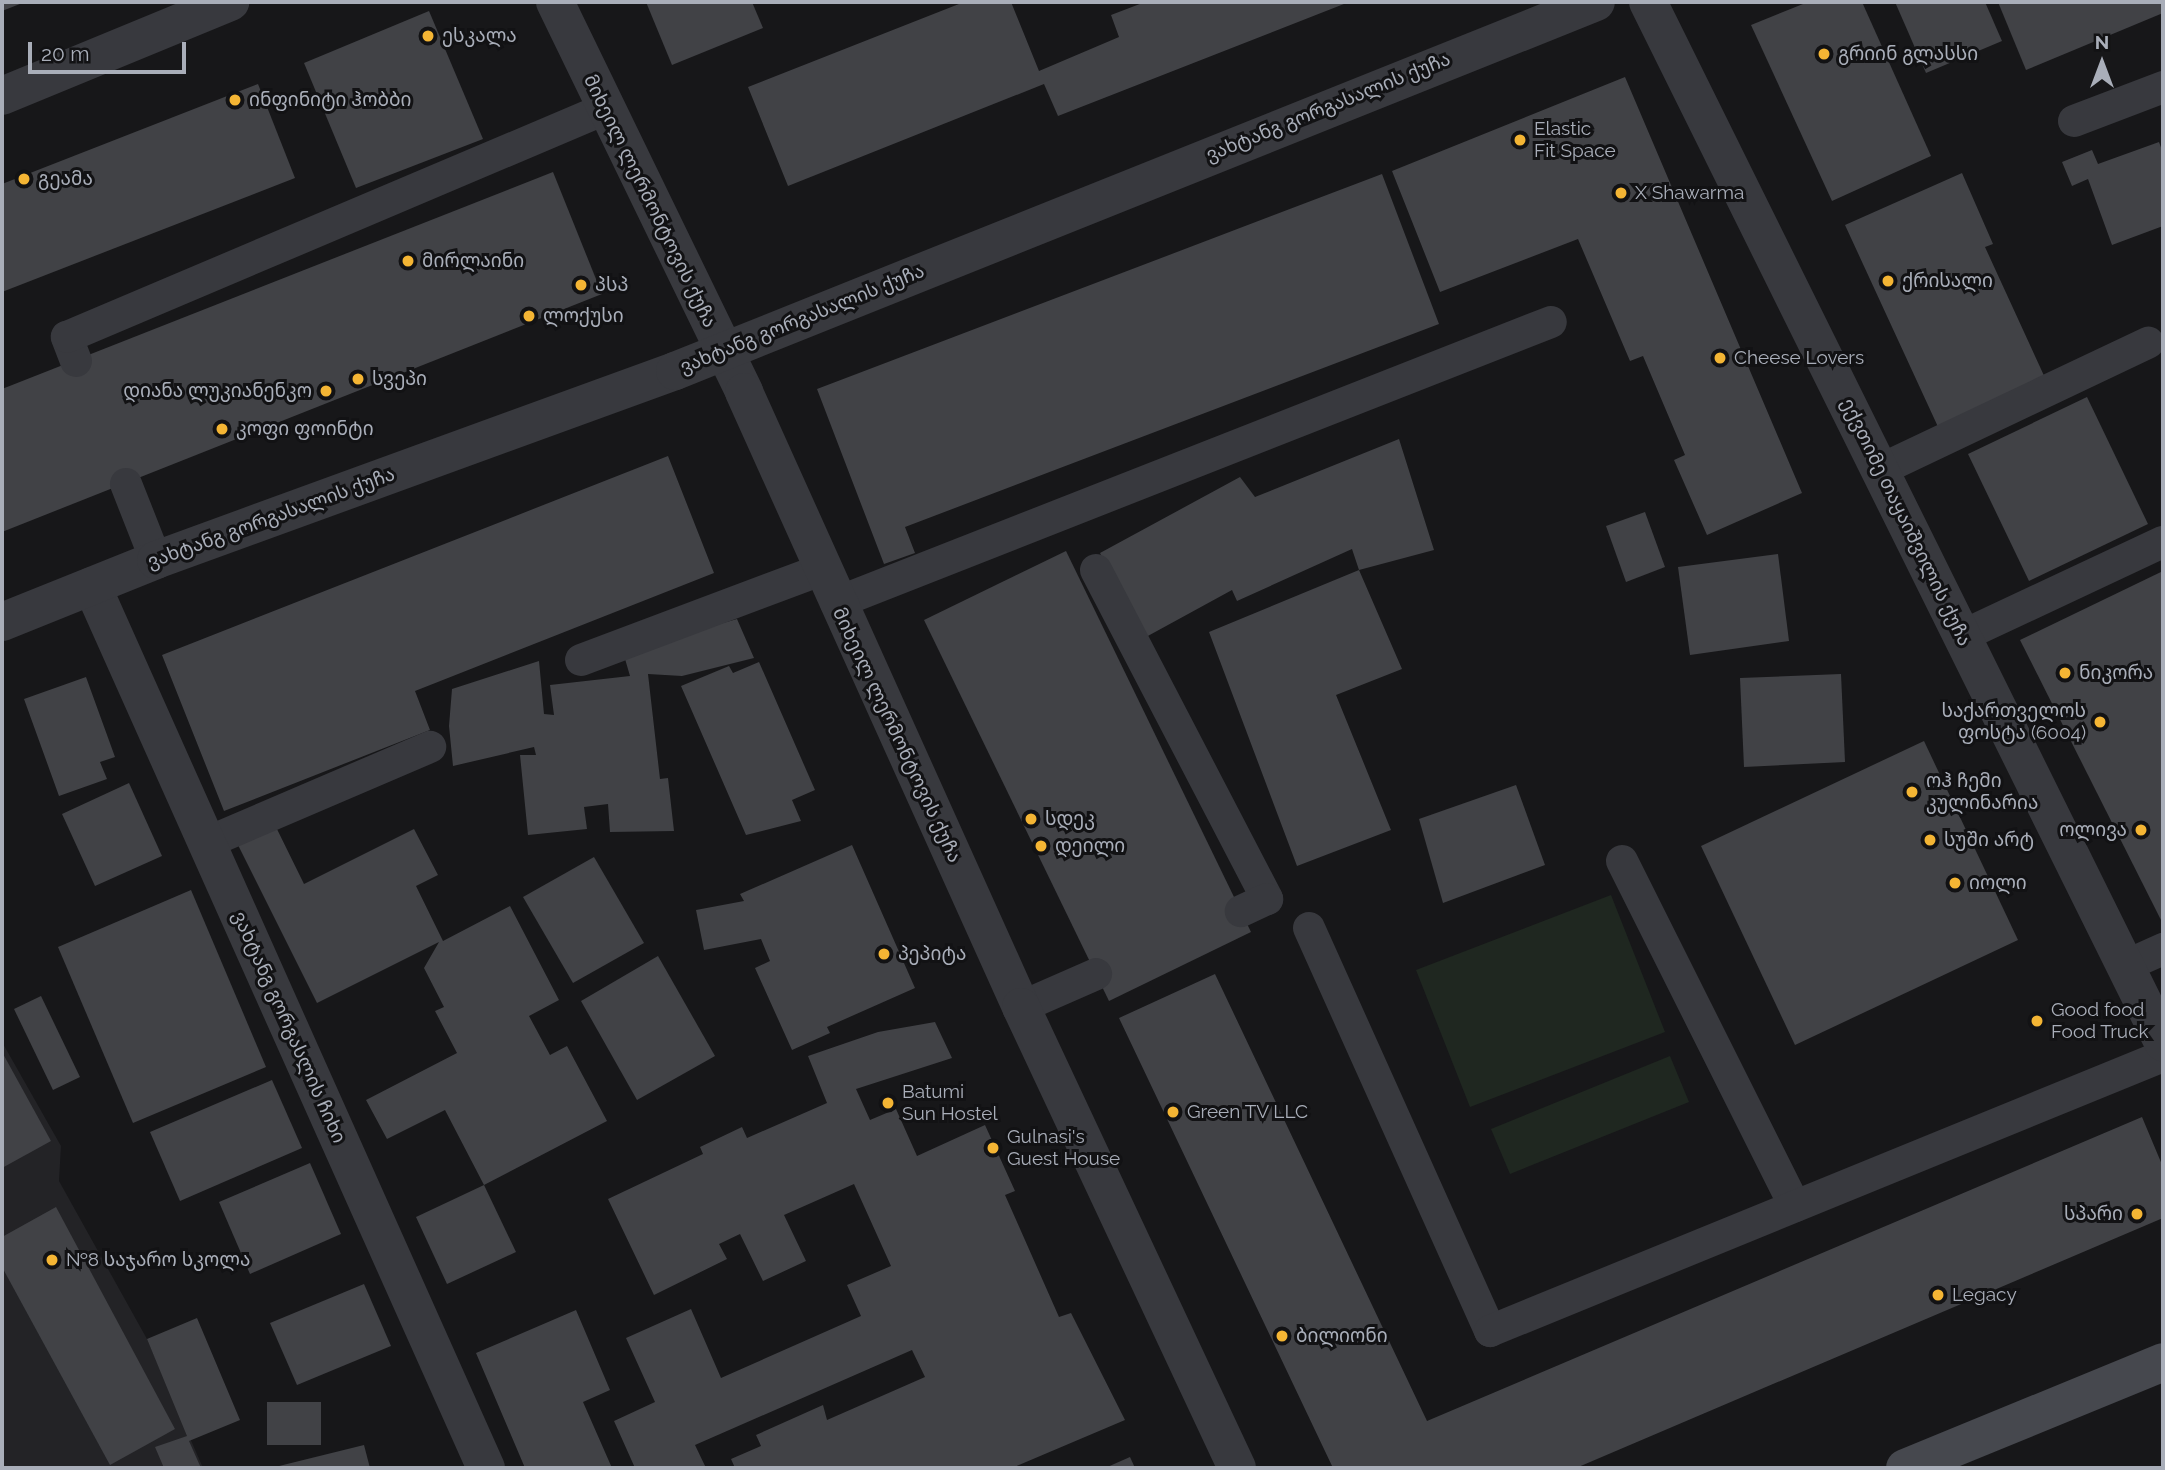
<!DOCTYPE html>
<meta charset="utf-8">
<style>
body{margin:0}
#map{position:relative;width:2165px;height:1470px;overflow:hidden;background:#171719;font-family:Raleway,"Noto Sans Georgian",sans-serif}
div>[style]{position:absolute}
.built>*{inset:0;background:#232326}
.green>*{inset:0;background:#1f2720}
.building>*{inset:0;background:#414246}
.service>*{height:32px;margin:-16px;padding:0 16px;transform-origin:16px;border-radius:16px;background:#38393e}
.minor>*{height:38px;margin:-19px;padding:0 19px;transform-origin:19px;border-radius:19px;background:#38393e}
.secondary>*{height:38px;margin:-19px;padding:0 19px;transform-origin:19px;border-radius:19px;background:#46484e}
.dots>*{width:19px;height:19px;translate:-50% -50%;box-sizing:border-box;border:4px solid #121214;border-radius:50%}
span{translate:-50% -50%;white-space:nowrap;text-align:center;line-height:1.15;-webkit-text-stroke:6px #121214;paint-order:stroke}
.poi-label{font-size:19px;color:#a9aeb9}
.left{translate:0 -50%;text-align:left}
.right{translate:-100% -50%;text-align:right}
.street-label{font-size:19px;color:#a9aeb9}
.frame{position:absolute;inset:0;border:4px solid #a9aeb9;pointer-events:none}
.north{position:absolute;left:2067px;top:28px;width:70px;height:70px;-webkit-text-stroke:5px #121214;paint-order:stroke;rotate:0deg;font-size:19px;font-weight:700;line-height:28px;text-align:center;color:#a9aeb9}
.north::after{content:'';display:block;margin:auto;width:24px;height:32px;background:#a9aeb9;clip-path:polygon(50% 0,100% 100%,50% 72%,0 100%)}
.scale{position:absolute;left:28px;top:42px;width:158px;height:32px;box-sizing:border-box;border:4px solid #a9aeb9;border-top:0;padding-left:9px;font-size:21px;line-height:24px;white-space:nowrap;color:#a9aeb9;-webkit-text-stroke:5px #121214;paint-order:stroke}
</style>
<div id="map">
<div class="built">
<div style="clip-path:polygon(2px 1042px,61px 1146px,59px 1181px,147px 1339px,203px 1468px,2px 1468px)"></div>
</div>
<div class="green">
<div style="clip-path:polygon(1611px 895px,1665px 1032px,1470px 1107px,1416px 970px)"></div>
<div style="clip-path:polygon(1670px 1056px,1689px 1102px,1510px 1174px,1491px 1129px)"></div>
</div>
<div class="building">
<div style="clip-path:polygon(2px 2px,25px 2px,2px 11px)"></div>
<div style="clip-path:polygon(646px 2px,752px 2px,763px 28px,672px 65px)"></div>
<div style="clip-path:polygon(964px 2px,1011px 2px,1039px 71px,1119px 37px,1111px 15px,1145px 2px,1349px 2px,1058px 116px,1044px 84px,788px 186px,748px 87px)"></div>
<div style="clip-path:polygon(1808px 2px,1862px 2px,1931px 156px,1832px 201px,1751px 25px)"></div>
<div style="clip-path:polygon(1895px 2px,1985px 2px,2002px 41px,1926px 73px)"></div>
<div style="clip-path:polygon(1998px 2px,2163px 2px,2163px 13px,2026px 70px)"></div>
<div style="clip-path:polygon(429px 11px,483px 139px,356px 188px,304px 63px)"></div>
<div style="clip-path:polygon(1625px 77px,1802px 493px,1707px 535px,1674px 460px,1685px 455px,1643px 356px,1630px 361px,1578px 239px,1440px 292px,1392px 171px)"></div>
<div style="clip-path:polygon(258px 84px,295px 178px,2px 292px,2px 184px)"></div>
<div style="clip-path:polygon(2159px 142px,2163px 153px,2163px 226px,2112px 245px,2088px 179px,2072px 186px,2062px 162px,2092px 150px,2098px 164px)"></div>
<div style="clip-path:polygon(553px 172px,602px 294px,2px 532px,2px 389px)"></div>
<div style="clip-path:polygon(1962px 173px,1993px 244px,1985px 247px,2046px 380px,1939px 429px,1845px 225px)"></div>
<div style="clip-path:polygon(1382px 174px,1439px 324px,905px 527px,915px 553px,884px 564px,817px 389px)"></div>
<div style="clip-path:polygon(2087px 397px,2148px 524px,2029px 581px,1968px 454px)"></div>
<div style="clip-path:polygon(1399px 439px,1434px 550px,1359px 570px,1352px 549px,1237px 601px,1232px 590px,1146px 637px,1100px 553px,1240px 477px,1255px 497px)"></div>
<div style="clip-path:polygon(668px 456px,714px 573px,415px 691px,430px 730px,224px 811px,162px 655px)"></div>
<div style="clip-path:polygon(1645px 512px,1665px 567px,1626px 582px,1606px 526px)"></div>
<div style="clip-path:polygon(1066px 551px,1251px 932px,1109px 1001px,924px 620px)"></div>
<div style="clip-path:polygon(1778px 554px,1789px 641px,1690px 655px,1678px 567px)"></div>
<div style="clip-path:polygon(1359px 570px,1402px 669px,1336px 695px,1391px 830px,1297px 866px,1209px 632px)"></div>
<div style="clip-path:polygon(2163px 571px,2163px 924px,2020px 640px)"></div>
<div style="clip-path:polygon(737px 619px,754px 658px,682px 676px,648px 674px,660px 779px,668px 778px,674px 831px,610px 832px,608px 804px,584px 807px,587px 829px,528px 835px,520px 755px,536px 755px,534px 747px,453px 766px,449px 726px,452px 689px,539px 661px,544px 714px,554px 715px,550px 685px,630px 676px,623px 652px)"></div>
<div style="clip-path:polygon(759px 662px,815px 790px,792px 800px,801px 821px,746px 835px,681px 686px,729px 666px,733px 673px)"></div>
<div style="clip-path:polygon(1841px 674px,1845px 762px,1744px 767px,1740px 678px)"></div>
<div style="clip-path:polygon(86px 677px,115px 757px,100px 762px,107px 779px,59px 796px,24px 699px)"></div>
<div style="clip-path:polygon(1924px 741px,2018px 940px,1795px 1045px,1701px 846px)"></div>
<div style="clip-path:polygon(129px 783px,162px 856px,95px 886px,62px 814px)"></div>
<div style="clip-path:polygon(1516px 785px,1545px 865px,1443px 903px,1419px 819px)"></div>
<div style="clip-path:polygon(274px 823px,304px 884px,414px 829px,438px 875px,416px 886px,443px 941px,510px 906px,559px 1000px,529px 1016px,550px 1055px,567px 1046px,607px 1121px,484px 1185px,445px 1110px,387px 1139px,366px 1100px,457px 1053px,435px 1011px,444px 1007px,424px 968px,439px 942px,317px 1003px,236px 841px)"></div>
<div style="clip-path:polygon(852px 845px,915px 988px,827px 1027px,830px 1033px,792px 1050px,755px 968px,770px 961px,761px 939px,704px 950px,696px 910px,744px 901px,740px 894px)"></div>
<div style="clip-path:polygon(594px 857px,644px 943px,573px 983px,523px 897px)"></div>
<div style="clip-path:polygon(191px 890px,266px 1067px,133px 1123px,58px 947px)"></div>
<div style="clip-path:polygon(658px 956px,715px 1056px,637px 1100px,581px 1001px)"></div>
<div style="clip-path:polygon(1215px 974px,1427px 1421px,2142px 1117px,2163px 1167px,2163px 1218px,1576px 1468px,1333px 1468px,1119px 1018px)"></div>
<div style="clip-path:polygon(41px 996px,80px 1077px,53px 1090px,14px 1009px)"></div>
<div style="clip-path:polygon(935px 1022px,952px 1058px,856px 1089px,870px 1120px,896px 1109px,917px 1156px,985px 1125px,1015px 1191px,1005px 1195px,1059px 1317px,1071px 1313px,1125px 1420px,1012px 1468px,735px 1468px,731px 1459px,761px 1446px,756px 1435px,823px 1405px,827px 1420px,925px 1377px,912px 1350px,695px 1445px,706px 1468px,635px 1468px,614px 1421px,655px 1402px,626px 1338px,691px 1309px,721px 1378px,861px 1316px,847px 1285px,891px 1266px,854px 1184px,784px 1215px,806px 1261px,763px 1281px,740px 1234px,719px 1244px,727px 1259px,654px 1295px,608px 1199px,703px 1154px,700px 1147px,742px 1127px,747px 1138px,827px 1103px,808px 1056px,878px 1032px)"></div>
<div style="clip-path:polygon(2px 1052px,51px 1141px,2px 1168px)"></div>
<div style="clip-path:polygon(272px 1080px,302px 1148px,180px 1201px,150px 1132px)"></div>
<div style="clip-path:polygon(310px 1163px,341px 1234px,250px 1274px,219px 1202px)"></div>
<div style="clip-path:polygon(484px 1185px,516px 1252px,447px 1284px,416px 1217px)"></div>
<div style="clip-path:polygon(56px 1207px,175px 1429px,110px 1465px,2px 1267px,2px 1237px)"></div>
<div style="clip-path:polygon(364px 1284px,391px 1346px,297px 1385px,270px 1323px)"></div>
<div style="clip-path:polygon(576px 1310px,610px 1390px,583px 1402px,612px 1468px,525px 1468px,476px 1353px)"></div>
<div style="clip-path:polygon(197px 1318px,240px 1420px,189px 1441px,201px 1468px,164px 1468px,155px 1447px,187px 1436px,147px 1339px)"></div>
<div style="clip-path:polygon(267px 1402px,321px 1402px,321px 1445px,267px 1445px)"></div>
<div style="clip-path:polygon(364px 1445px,370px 1468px,275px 1468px,275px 1467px)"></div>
<div style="clip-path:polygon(1130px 1457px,1135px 1468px,1105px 1468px)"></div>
</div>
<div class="service">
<div style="left:2074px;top:121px;width:95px;rotate:-20.9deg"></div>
<div style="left:76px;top:361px;width:26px;rotate:-111deg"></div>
<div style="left:67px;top:337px;width:584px;rotate:-22.97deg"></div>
<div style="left:1880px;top:470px;width:297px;rotate:-25.4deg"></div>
<div style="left:126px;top:484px;width:82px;rotate:68.5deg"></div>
<div style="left:1096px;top:570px;width:371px;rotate:62.5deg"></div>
<div style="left:1267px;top:899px;width:29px;rotate:155deg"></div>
<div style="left:836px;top:603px;width:768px;rotate:-21.46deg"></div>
<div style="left:1962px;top:636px;width:222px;rotate:-25.1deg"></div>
<div style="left:581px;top:660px;width:256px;rotate:-20.6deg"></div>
<div style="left:206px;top:843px;width:244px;rotate:-23.2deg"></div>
<div style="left:1622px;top:861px;width:386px;rotate:63.4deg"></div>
<div style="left:1309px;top:928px;width:442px;rotate:65.8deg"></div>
<div style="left:1490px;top:1331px;width:727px;rotate:-22.23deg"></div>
<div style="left:2125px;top:966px;width:42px;rotate:-24.1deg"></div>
<div style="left:1021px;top:1007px;width:82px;rotate:-23.7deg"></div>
</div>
<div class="minor">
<div style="left:555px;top:2px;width:433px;rotate:64.1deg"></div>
<div style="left:744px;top:392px;width:675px;rotate:65.75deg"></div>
<div style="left:1021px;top:1007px;width:509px;rotate:64.89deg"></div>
<div style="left:1648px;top:2px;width:1161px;rotate:63.66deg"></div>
<div style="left:2px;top:96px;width:247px;rotate:-22.4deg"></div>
<div style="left:92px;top:586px;width:966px;rotate:65.93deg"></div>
<div style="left:2px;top:622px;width:166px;rotate:-21.9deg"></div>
<div style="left:156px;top:560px;width:552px;rotate:-20.01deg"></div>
<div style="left:675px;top:371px;width:992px;rotate:-21.83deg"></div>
</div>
<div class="secondary">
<div style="left:1905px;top:1468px;width:279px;rotate:-22.3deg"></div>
</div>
<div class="dots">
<div style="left:428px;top:36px;background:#f4b534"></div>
<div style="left:1824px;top:54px;background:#f4b534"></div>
<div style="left:235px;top:100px;background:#f4b534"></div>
<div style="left:1520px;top:140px;background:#f4b534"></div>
<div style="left:24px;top:179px;background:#f4b534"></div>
<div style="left:1621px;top:193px;background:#f4b534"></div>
<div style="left:408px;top:261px;background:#f4b534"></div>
<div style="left:1888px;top:281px;background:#f4b534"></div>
<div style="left:581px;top:285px;background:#f4b534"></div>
<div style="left:529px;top:316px;background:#f4b534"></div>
<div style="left:1720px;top:358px;background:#f4b534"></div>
<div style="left:358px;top:379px;background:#f4b534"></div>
<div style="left:326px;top:391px;background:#f4b534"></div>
<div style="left:222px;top:429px;background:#f4b534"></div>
<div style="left:2065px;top:673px;background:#f4b534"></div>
<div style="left:2100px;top:722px;background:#f4b534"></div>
<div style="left:1912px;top:792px;background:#f4b534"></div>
<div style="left:1031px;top:819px;background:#f4b534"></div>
<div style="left:2141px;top:830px;background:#f4b534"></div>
<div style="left:1930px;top:840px;background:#f4b534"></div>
<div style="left:1041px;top:846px;background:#f4b534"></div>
<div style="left:1955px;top:883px;background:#f4b534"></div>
<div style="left:884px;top:954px;background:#f4b534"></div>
<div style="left:2037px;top:1021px;background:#f4b534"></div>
<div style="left:888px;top:1103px;background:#f4b534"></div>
<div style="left:1173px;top:1112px;background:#f4b534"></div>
<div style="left:993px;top:1148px;background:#f4b534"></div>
<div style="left:2137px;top:1214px;background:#f4b534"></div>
<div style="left:52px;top:1260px;background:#f4b534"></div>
<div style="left:1938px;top:1295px;background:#f4b534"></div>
<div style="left:1282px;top:1336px;background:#f4b534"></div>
</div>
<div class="poi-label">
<span class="left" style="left:442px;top:36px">ესკალა</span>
<span class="left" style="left:1838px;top:54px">გრიინ გლასსი</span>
<span class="left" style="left:249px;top:100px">ინფინიტი ჰობბი</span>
<span class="left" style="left:1534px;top:140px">Elastic<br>Fit Space</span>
<span class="left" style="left:38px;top:179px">გეამა</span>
<span class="left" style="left:1635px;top:193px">X Shawarma</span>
<span class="left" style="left:422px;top:261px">მირლაინი</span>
<span class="left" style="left:1902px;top:281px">ქრისალი</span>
<span class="left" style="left:595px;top:285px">პსპ</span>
<span class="left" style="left:543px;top:316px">ლოქუსი</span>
<span class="left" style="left:1734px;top:358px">Cheese Lovers</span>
<span class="left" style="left:372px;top:379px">სვეპი</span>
<span class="right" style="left:312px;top:391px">დიანა ლუკიანენკო</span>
<span class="left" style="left:236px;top:429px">კოფი ფოინტი</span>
<span class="left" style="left:2079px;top:673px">ნიკორა</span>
<span class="right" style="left:2086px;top:722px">საქართველოს<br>ფოსტა (6004)</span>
<span class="left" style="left:1926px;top:792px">ოჰ ჩემი<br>კულინარია</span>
<span class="left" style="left:1045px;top:819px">სდეკ</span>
<span class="right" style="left:2127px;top:830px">ოლივა</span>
<span class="left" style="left:1944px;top:840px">სუში არტ</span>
<span class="left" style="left:1055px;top:846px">დეილი</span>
<span class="left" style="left:1969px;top:883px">იოლი</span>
<span class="left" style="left:898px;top:954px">პეპიტა</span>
<span class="left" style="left:2051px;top:1021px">Good food<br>Food Truck</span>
<span class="left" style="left:902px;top:1103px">Batumi<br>Sun Hostel</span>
<span class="left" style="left:1187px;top:1112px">Green TV LLC</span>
<span class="left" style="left:1007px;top:1148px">Gulnasi's<br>Guest House</span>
<span class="right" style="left:2123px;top:1214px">სპარი</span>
<span class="left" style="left:66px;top:1260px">№8 საჯარო სკოლა</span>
<span class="left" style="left:1952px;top:1295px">Legacy</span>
<span class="left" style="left:1296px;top:1336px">ბილიონი</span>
</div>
<div class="street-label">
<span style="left:1328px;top:107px;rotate:-22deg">ვახტანგ გორგასალის ქუჩა</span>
<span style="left:650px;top:201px;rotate:64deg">მიხეილ ლერმონტოვის ქუჩა</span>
<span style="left:802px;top:319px;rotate:-22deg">ვახტანგ გორგასალის ქუჩა</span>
<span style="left:271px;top:518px;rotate:-20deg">ვახტანგ გორგასალის ქუჩა</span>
<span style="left:1906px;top:522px;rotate:64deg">ექვთიმე თაყაიშვილის ქუჩა</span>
<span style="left:897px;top:735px;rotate:65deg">მიხეილ ლერმონტოვის ქუჩა</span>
<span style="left:289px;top:1027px;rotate:66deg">ვახტანგ გორგასლის ჩიხი</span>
</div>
<div class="frame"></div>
<div class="north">N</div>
<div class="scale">20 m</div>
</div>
